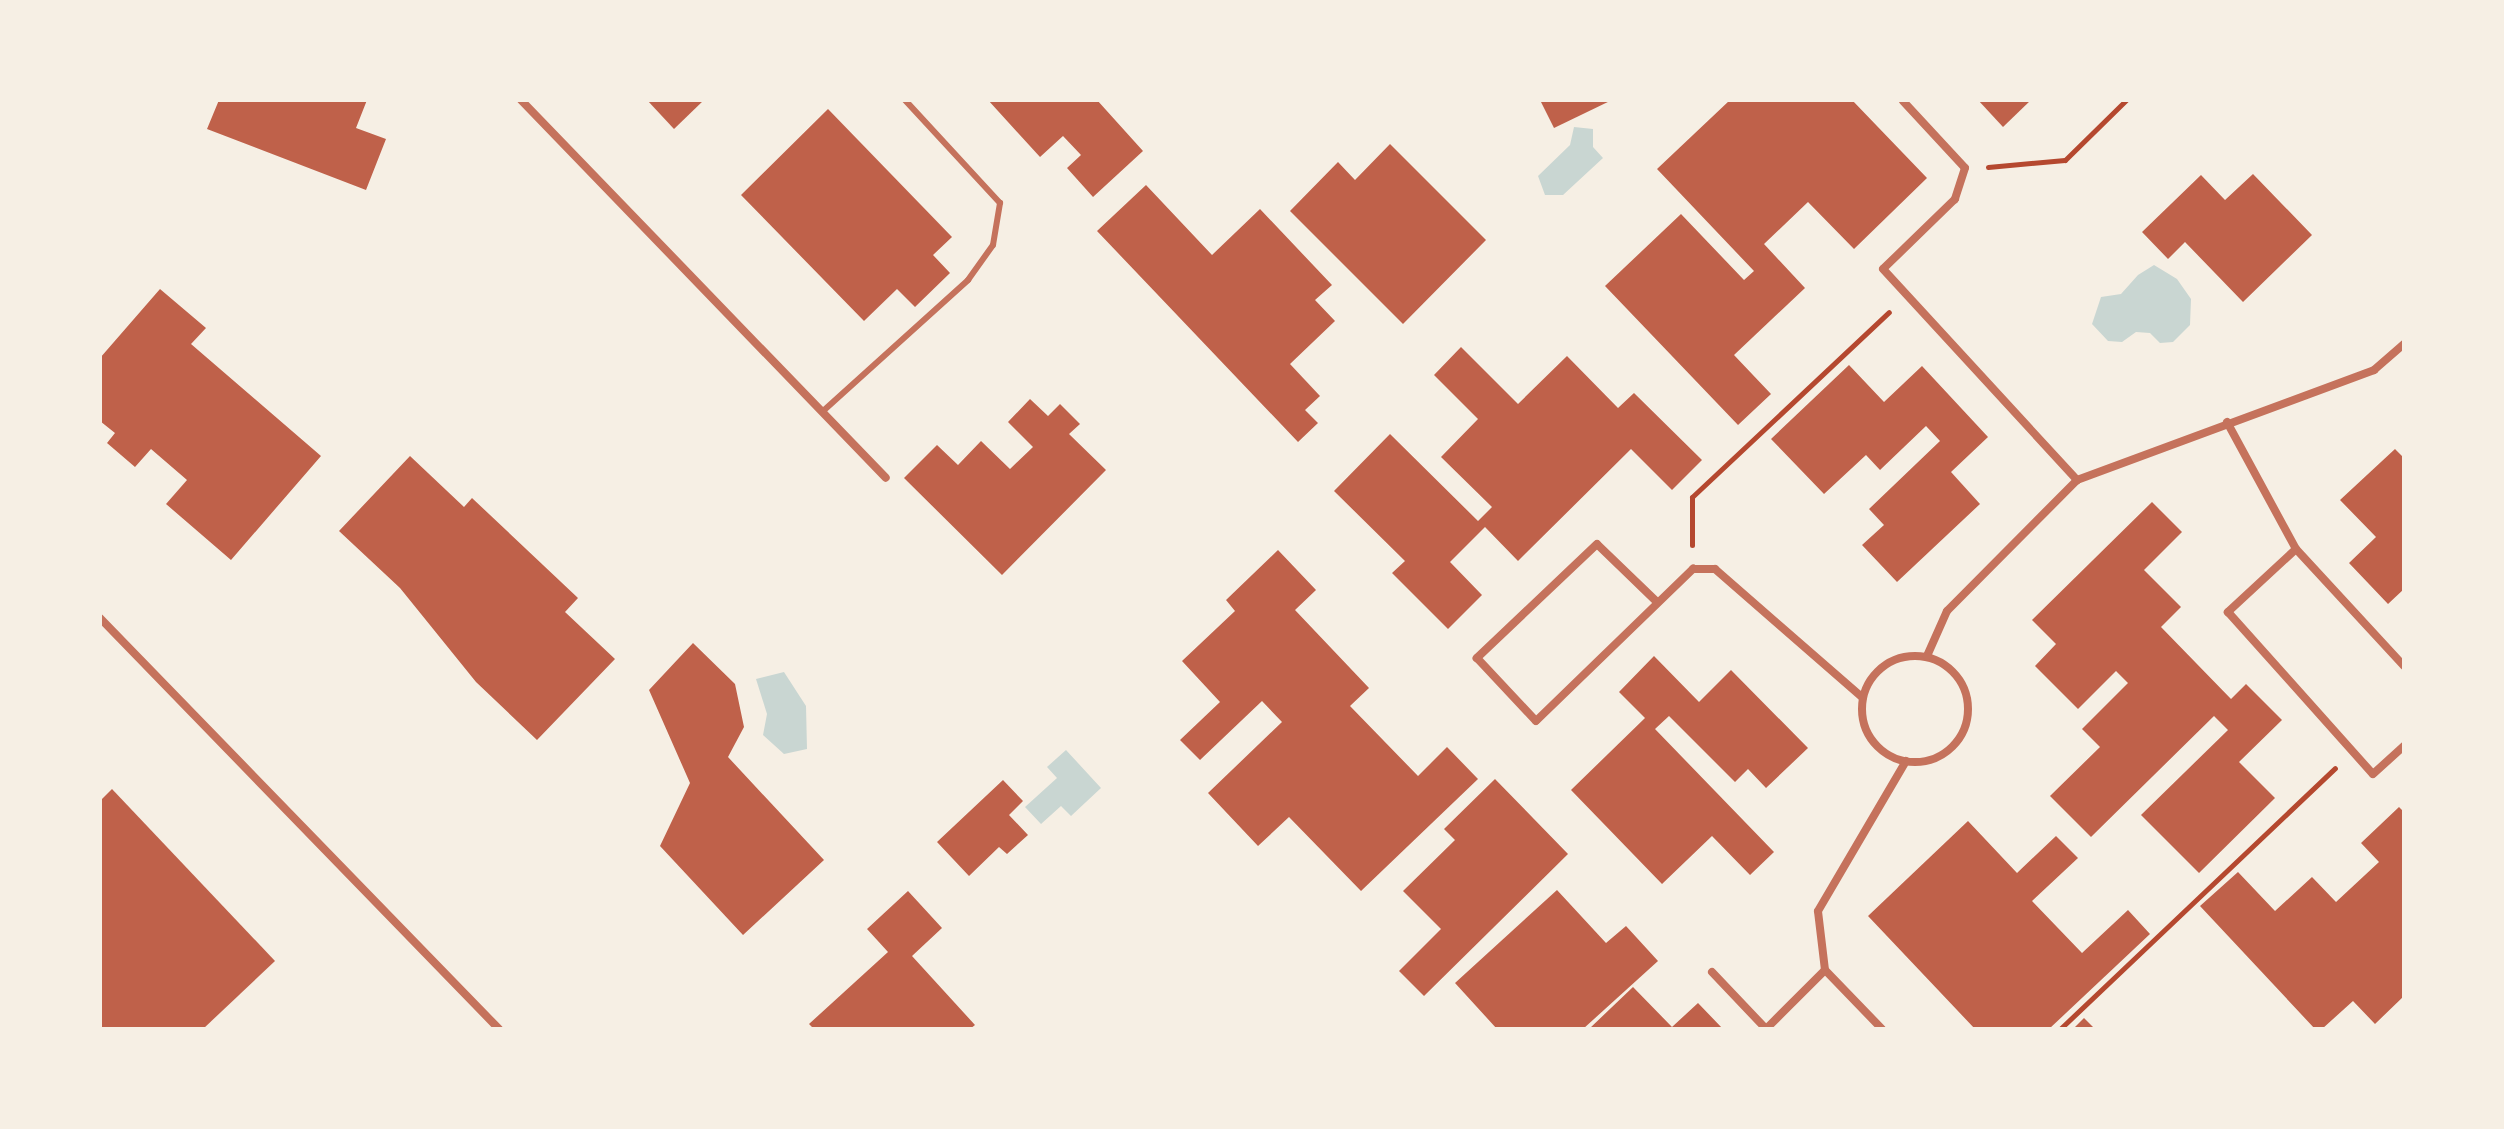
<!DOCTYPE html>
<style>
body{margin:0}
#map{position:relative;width:2504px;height:1129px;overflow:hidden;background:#f6efe4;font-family:Commissioner,sans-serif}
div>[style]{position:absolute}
.water>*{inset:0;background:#c9d6d2}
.building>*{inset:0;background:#bf614a}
.path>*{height:5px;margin:-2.5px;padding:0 2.5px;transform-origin:2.5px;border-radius:2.5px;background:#b5482f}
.service>*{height:6px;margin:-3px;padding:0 3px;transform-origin:3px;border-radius:3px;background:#c5725c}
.minor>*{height:8px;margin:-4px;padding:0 4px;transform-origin:4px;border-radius:4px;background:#c5725c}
.minor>.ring{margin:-4px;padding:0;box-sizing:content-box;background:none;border:8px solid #c5725c;border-radius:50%}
span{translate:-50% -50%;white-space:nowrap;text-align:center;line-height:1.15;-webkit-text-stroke:6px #f6efe4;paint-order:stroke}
.frame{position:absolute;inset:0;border:102px solid #f6efe4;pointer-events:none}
</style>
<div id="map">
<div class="water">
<div style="clip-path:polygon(1574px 127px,1593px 129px,1593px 147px,1603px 158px,1563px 195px,1545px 195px,1538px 176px,1570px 145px)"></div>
<div style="clip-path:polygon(2154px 265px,2177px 279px,2191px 299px,2190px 325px,2173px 342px,2160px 343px,2150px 333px,2136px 332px,2122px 342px,2108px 341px,2092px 324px,2101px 297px,2121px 294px,2138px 275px)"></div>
<div style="clip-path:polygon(784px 672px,806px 706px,807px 749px,784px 754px,763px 735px,767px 714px,756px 679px)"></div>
<div style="clip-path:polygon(1066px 750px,1101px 788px,1071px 816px,1061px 806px,1041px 824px,1025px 807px,1057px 778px,1047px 767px)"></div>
</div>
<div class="building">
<div style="clip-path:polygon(219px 100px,367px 100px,356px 128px,386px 139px,366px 190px,207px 129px)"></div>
<div style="clip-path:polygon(647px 100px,704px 100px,674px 129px)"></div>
<div style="clip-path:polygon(988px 100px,1097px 100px,1143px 151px,1093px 197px,1067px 168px,1081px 155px,1063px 136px,1040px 157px)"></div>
<div style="clip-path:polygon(1540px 100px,1612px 100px,1554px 128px)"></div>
<div style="clip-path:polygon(1730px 100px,1852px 100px,1927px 178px,1854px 249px,1808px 202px,1764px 244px,1805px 288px,1734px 355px,1771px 394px,1738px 425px,1605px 286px,1681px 214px,1744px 280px,1754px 271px,1657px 169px)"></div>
<div style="clip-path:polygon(1978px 100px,2031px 100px,2003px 127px)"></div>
<div style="clip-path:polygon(828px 109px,952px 237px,933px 255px,950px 273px,915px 307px,897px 289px,864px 321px,741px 195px)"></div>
<div style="clip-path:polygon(1390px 144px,1486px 240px,1403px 324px,1290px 211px,1338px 162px,1355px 180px)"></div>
<div style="clip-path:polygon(2253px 174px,2312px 235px,2243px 302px,2185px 242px,2168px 259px,2142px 232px,2201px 175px,2225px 200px)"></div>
<div style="clip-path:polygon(1146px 185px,1212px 255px,1260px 209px,1332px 285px,1315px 300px,1335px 321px,1290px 364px,1320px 396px,1305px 410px,1318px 423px,1298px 442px,1097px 231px)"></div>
<div style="clip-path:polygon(160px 289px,206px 328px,191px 344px,321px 456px,231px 560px,166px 504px,187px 480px,151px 449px,135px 467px,107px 443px,115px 433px,100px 421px,100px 358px)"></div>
<div style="clip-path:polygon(1461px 347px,1518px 404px,1567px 356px,1618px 408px,1634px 393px,1702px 460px,1672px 490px,1631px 449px,1518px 561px,1485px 527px,1450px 562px,1482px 595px,1448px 629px,1392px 573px,1405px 561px,1334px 491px,1390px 434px,1478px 521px,1492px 507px,1441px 457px,1478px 419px,1434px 375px)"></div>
<div style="clip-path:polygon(1849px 365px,1884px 402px,1922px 366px,1988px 437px,1951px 472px,1980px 504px,1897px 582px,1862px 545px,1884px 525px,1869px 509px,1940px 441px,1926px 426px,1880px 470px,1866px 455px,1824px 494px,1771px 439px)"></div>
<div style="clip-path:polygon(1030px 399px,1048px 416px,1060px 404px,1080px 424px,1069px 434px,1106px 470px,1002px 575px,904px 478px,937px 445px,958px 465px,981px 441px,1010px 469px,1033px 447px,1008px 422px)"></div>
<div style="clip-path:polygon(2395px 449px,2404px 458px,2404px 589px,2388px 604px,2349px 563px,2376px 537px,2340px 500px)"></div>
<div style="clip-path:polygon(410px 456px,464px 507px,472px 498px,578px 598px,565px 612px,615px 659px,537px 740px,476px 682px,400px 588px,339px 531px)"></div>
<div style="clip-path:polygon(2152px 502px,2182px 532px,2144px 570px,2181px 607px,2161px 627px,2231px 699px,2246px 684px,2282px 720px,2239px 762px,2275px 798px,2199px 873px,2141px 815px,2228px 730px,2214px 716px,2091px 837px,2050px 796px,2100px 747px,2082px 729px,2128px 683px,2116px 671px,2078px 709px,2035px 666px,2056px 644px,2032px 620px)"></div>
<div style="clip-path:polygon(1278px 550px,1316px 590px,1295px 610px,1369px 688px,1350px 706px,1418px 776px,1447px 747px,1478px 779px,1361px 891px,1289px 817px,1258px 846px,1208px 793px,1282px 722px,1262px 701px,1200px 760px,1180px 740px,1220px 702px,1182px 661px,1235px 611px,1226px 600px)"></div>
<div style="clip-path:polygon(693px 643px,735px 684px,744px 727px,728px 757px,824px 860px,743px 935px,660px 846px,690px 783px,649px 690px)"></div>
<div style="clip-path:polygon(1654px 656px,1699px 702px,1731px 670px,1808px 748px,1766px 788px,1748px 769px,1735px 782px,1669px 716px,1655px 729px,1774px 852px,1750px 875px,1712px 836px,1662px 884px,1571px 790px,1645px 718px,1619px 692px)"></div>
<div style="clip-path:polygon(1495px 779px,1568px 854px,1424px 996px,1399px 971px,1441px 929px,1403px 891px,1455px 840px,1444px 829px)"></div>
<div style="clip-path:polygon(1003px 780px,1023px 801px,1009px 815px,1028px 835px,1007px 854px,999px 847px,969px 876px,937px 842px)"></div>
<div style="clip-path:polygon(112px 789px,275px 961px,203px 1029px,100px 1029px,100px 801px)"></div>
<div style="clip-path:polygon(2399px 807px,2404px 812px,2404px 996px,2375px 1024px,2353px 1001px,2322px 1029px,2315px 1029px,2200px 906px,2238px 872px,2275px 911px,2312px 877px,2336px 902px,2379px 862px,2361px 843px)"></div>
<div style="clip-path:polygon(1968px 821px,2017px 873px,2056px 836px,2078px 858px,2032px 901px,2082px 953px,2128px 910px,2150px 934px,2049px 1029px,1975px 1029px,1868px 916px)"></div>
<div style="clip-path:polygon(1557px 890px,1606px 943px,1626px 926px,1658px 961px,1583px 1029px,1497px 1029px,1455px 983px)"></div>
<div style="clip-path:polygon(908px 891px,942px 928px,912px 956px,975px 1025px,970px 1029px,814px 1029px,809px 1024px,888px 952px,867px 929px)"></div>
<div style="clip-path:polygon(1633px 987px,1672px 1027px,1698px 1003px,1723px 1029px,1589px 1029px)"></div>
<div style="clip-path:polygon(2084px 1018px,2095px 1029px,2073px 1029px)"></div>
</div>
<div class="path">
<div style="left:1988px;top:167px;width:77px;rotate:-5.2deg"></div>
<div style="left:2065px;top:160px;width:86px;rotate:-44.5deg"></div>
<div style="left:1692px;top:545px;width:48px;rotate:-90deg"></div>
<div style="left:1692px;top:497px;width:270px;rotate:-43.2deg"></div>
<div style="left:2060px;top:1029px;width:379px;rotate:-43.5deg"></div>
</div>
<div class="service">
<div style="left:822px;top:412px;width:197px;rotate:-42.1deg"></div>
<div style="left:968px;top:280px;width:43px;rotate:-54.5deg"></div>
<div style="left:993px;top:245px;width:43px;rotate:-80.5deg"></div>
<div style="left:1000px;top:203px;width:140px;rotate:-132.7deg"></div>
</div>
<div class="minor">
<div style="left:521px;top:100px;width:525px;rotate:46deg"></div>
<div style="left:1903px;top:101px;width:91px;rotate:47.2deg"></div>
<div style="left:1965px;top:168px;width:33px;rotate:108deg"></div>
<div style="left:1955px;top:199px;width:100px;rotate:135.8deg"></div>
<div style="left:1883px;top:269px;width:287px;rotate:47.4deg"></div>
<div style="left:2227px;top:422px;width:145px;rotate:61.5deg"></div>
<div style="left:2296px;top:549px;width:159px;rotate:47.3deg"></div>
<div style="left:2296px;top:549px;width:93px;rotate:137.2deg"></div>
<div style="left:2228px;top:612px;width:217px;rotate:48.2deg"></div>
<div style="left:2373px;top:774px;width:42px;rotate:-42.1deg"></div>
<div style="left:1657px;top:602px;width:83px;rotate:-136deg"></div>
<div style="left:1597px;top:544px;width:166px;rotate:136.5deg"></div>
<div style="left:1477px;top:658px;width:86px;rotate:46.9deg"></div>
<div style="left:1536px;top:721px;width:219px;rotate:-44.1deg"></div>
<div style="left:1693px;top:569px;width:22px"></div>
<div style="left:1715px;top:569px;width:196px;rotate:41.1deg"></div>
<div style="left:100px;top:618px;width:573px;rotate:45.85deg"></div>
<div class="ring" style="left:1862px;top:656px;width:98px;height:98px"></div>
<div style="left:1927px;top:656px;width:49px;rotate:-66deg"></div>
<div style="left:1947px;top:611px;width:185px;rotate:-45.2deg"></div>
<div style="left:2077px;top:480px;width:317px;rotate:-20.3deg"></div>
<div style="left:2374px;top:370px;width:40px;rotate:-41deg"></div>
<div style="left:1712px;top:972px;width:79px;rotate:46.5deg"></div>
<div style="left:1766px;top:1029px;width:83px;rotate:-45deg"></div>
<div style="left:1882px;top:1029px;width:82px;rotate:-134deg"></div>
<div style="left:1825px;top:970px;width:59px;rotate:-96.8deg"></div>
<div style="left:1818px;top:911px;width:174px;rotate:-59.6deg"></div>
</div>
<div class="frame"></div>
</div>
